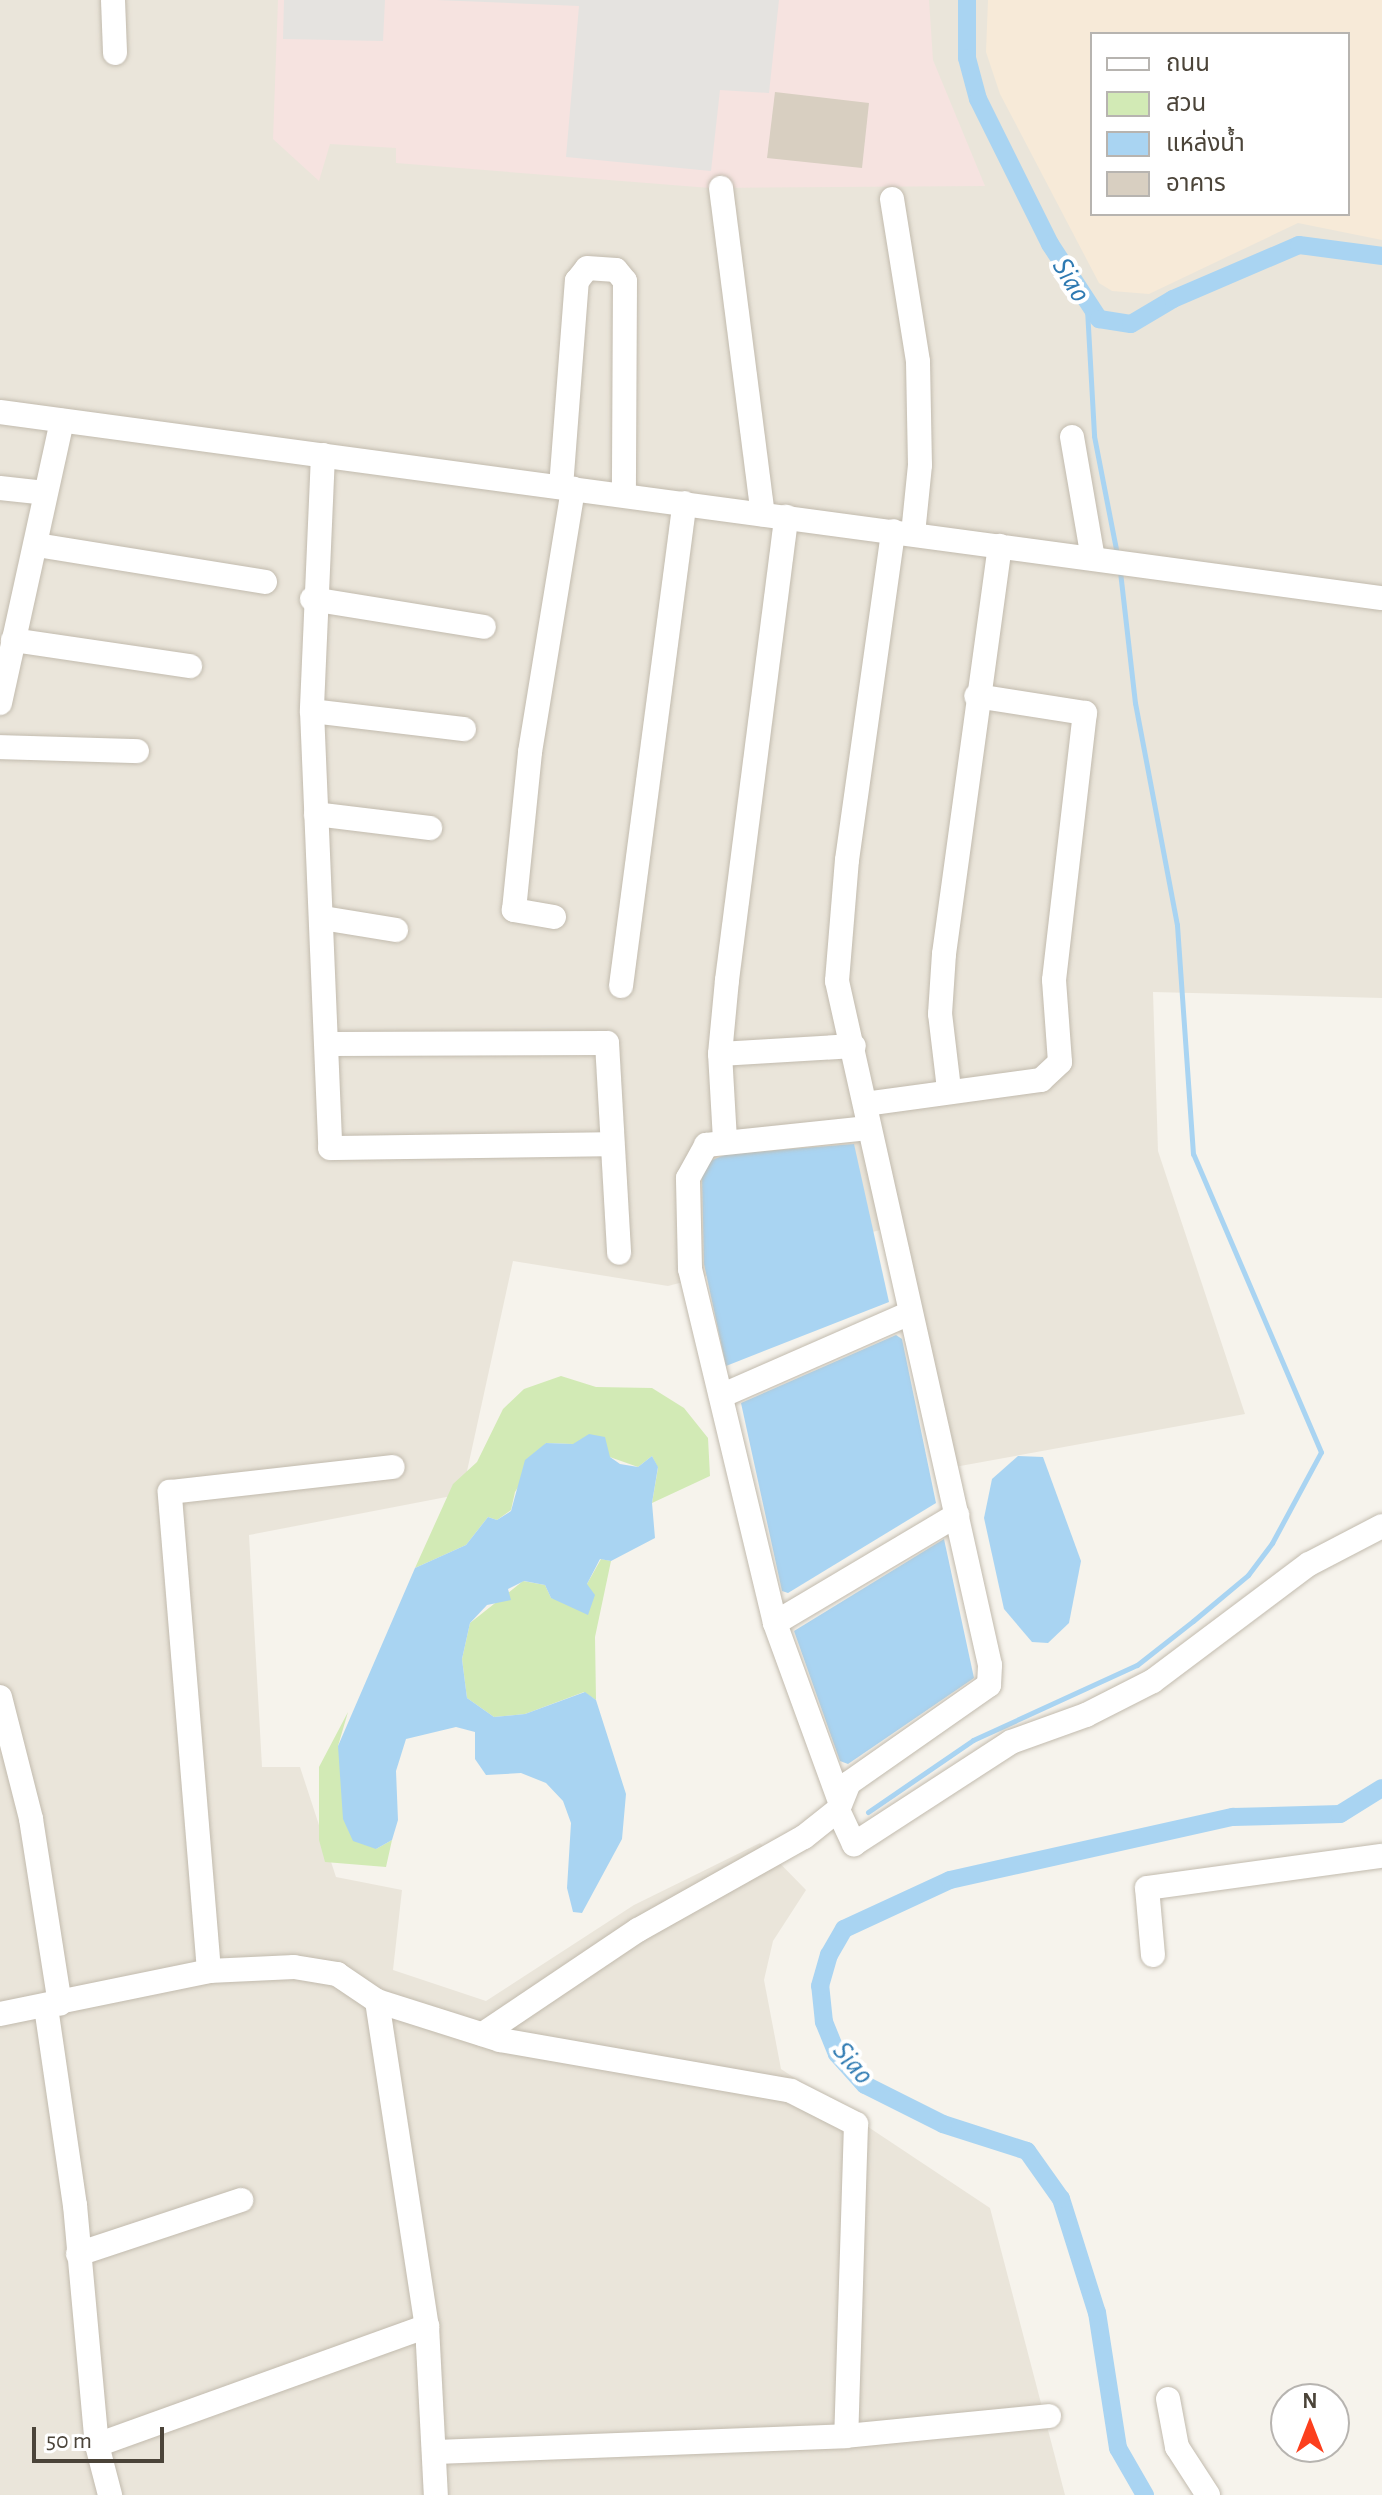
<!DOCTYPE html>
<meta charset="utf-8">
<style>
body{margin:0}
#map{position:relative;width:1382px;height:2495px;overflow:hidden;background:#f6f3ec;font-family:"Alegreya Sans","Noto Sans Thai",sans-serif}
div>[style]{position:absolute}
.residential>*{inset:0;background:#eae5da}
.commercial>*{inset:0;background:#f7ead8}
.medical>*{inset:0;background:#f6e3e0}
.green>*{inset:0;background:#d2eab5}
.parking>*{inset:0;background:#e5e3e0}
.water>*{inset:0;background:#a9d4f2}
.stream>*{height:5px;margin:-2.5px;padding:0 2.5px;transform-origin:2.5px;border-radius:2.5px;background:#a9d4f2}
.canal>*{height:18px;margin:-9px;padding:0 9px;transform-origin:9px;border-radius:9px;background:#a9d4f2}
.building>*{inset:0;background:#d8cfc1}
.roads{filter:drop-shadow(0 0 2px #c2bbae) drop-shadow(0 0 2px #c2bbae)}
.minor>*{height:24px;margin:-12px;padding:0 12px;transform-origin:12px;border-radius:12px;background:#fff}
span{translate:-50% -50%;white-space:nowrap;text-align:center;line-height:1.15;-webkit-text-stroke:8px #fff;paint-order:stroke}
.water-label{font-size:30px;color:#2e7ab2;font-style:italic}
.legend{position:absolute;left:1090px;top:32px;width:260px;height:184px;box-sizing:border-box;background:#fff;border:2px solid #b7b4b0;margin:0;padding:10px 14px;list-style:none;font-size:24px;color:#4b4439}
.legend li{display:flex;align-items:center;gap:16px;height:40px}
.legend b{width:40px;border:2px solid #b7b4b0}
.north{position:absolute;left:1270px;top:2383px;width:80px;height:80px;box-sizing:border-box;background:#fff;border:2px solid #b7b4b0;border-radius:50%;rotate:0deg;font-size:22px;font-weight:700;line-height:32px;text-align:center;color:#4b4439}
.north::after{content:'';display:block;margin:auto;width:28px;height:36px;background:#fc3f1d;clip-path:polygon(50% 0,100% 100%,50% 72%,0 100%)}
.scale{position:absolute;left:32px;top:2427px;width:132px;height:36px;box-sizing:border-box;border:4px solid #4b4439;border-top:0;padding-left:10px;font-size:24px;line-height:28px;white-space:nowrap;color:#4b4439;-webkit-text-stroke:6px #fff;paint-order:stroke}
</style>
<div id="map">
<div class="residential">
<div style="clip-path:polygon(evenodd,0 0,1382px 0,1382px 998px,1153px 992px,1158px 1151px,1245px 1414px,938px 1470px,880px 1230px,668px 1286px,513px 1261px,462px 1494px,249px 1535px,262px 1767px,300px 1767px,336px 1877px,402px 1890px,393px 1970px,486px 2001px,634px 1905px,760px 1843px,806px 1890px,773px 1941px,764px 1980px,781px 2069px,990px 2208px,1065px 2495px,0 2495px,0 0,1092px 34px,1348px 34px,1348px 214px,1092px 214px,1092px 34px)"></div>
</div>
<div class="commercial">
<div style="clip-path:polygon(evenodd,988px 0,1382px 0,1382px 240px,1298px 223px,1149px 294px,1112px 291px,1099px 283px,1000px 94px,986px 52px,988px 0,1092px 34px,1348px 34px,1348px 214px,1092px 214px,1092px 34px)"></div>
</div>
<div class="medical">
<div style="clip-path:polygon(278px 0,929px 0,933px 60px,985px 186px,710px 188px,396px 163px,396px 148px,330px 144px,319px 181px,273px 139px)"></div>
</div>
<div class="green">
<div style="clip-path:polygon(561px 1376px,596px 1387px,652px 1388px,684px 1408px,708px 1438px,710px 1476px,652px 1503px,658px 1468px,652px 1456px,638px 1467px,573px 1444px,546px 1443px,515px 1492px,511px 1510px,497px 1520px,488px 1517px,466px 1545px,415px 1568px,453px 1484px,477px 1462px,503px 1409px,524px 1389px)"></div>
<div style="clip-path:polygon(601px 1559px,611px 1561px,595px 1637px,596px 1700px,584px 1692px,525px 1714px,494px 1717px,467px 1698px,462px 1659px,470px 1623px,523px 1581px,545px 1585px,551px 1598px,567px 1601px,587px 1584px)"></div>
<div style="clip-path:polygon(348px 1712px,338px 1746px,376px 1849px,392px 1840px,386px 1867px,325px 1862px,319px 1840px,319px 1767px)"></div>
</div>
<div class="parking">
<div style="clip-path:polygon(284px 0,385px 0,383px 41px,283px 39px)"></div>
<div style="clip-path:polygon(436px 0,779px 0,769px 93px,720px 90px,711px 171px,566px 157px,579px 6px)"></div>
</div>
<div class="water">
<div style="clip-path:polygon(854px 1144px,889px 1302px,726px 1366px,704px 1264px,702px 1175px,710px 1161px,727px 1154px)"></div>
<div style="clip-path:polygon(896px 1335px,902px 1339px,936px 1503px,788px 1593px,782px 1591px,741px 1403px)"></div>
<div style="clip-path:polygon(589px 1434px,605px 1437px,610px 1457px,620px 1464px,638px 1467px,652px 1456px,658px 1467px,652px 1503px,655px 1538px,611px 1561px,600px 1559px,587px 1584px,595px 1595px,588px 1615px,551px 1598px,545px 1585px,524px 1581px,508px 1589px,511px 1600px,487px 1605px,470px 1623px,462px 1659px,467px 1698px,494px 1717px,525px 1714px,585px 1692px,596px 1700px,626px 1794px,622px 1839px,582px 1913px,573px 1912px,567px 1888px,571px 1823px,563px 1801px,546px 1783px,521px 1773px,486px 1775px,475px 1759px,475px 1732px,456px 1727px,406px 1739px,396px 1771px,398px 1820px,392px 1840px,376px 1849px,353px 1841px,343px 1819px,338px 1746px,415px 1568px,466px 1545px,488px 1517px,497px 1520px,511px 1511px,525px 1460px,546px 1443px,573px 1444px)"></div>
<div style="clip-path:polygon(1018px 1456px,1043px 1457px,1081px 1561px,1069px 1623px,1048px 1643px,1032px 1642px,1004px 1609px,984px 1518px,992px 1479px)"></div>
<div style="clip-path:polygon(944px 1539px,974px 1678px,848px 1764px,840px 1761px,794px 1631px)"></div>
</div>
<div class="stream">
<div style="left:1087px;top:309px;width:127px;rotate:86.8deg"></div>
<div style="left:1094px;top:436px;width:120px;rotate:79deg"></div>
<div style="left:868px;top:1812px;width:127px;rotate:-34.4deg"></div>
<div style="left:973px;top:1740px;width:180px;rotate:-24.6deg"></div>
<div style="left:1137px;top:1665px;width:71px;rotate:-38.2deg"></div>
<div style="left:1193px;top:1621px;width:72px;rotate:-39.9deg"></div>
<div style="left:1248px;top:1575px;width:40px;rotate:-53deg"></div>
<div style="left:1272px;top:1543px;width:103px;rotate:-61.7deg"></div>
<div style="left:1321px;top:1452px;width:324px;rotate:-113.2deg"></div>
<div style="left:1193px;top:1154px;width:230px;rotate:-94deg"></div>
<div style="left:1177px;top:925px;width:226px;rotate:-100.7deg"></div>
<div style="left:1135px;top:703px;width:133px;rotate:-96.5deg"></div>
</div>
<div class="canal">
<div style="left:967px;top:0;width:58px;rotate:90deg"></div>
<div style="left:967px;top:58px;width:42px;rotate:75deg"></div>
<div style="left:978px;top:99px;width:162px;rotate:63.6deg"></div>
<div style="left:1050px;top:244px;width:90px;rotate:56.8deg"></div>
<div style="left:1099px;top:319px;width:32px;rotate:9deg"></div>
<div style="left:1131px;top:324px;width:49px;rotate:-30.8deg"></div>
<div style="left:1173px;top:299px;width:137px;rotate:-23.2deg"></div>
<div style="left:1299px;top:245px;width:84px;rotate:7.5deg"></div>
<div style="left:1145px;top:2495px;width:54px;rotate:-119.9deg"></div>
<div style="left:1118px;top:2448px;width:137px;rotate:-98.8deg"></div>
<div style="left:1097px;top:2313px;width:120px;rotate:-107.5deg"></div>
<div style="left:1061px;top:2199px;width:59px;rotate:-125.3deg"></div>
<div style="left:1027px;top:2151px;width:88px;rotate:-162.2deg"></div>
<div style="left:943px;top:2124px;width:87px;rotate:-153.4deg"></div>
<div style="left:865px;top:2085px;width:42px;rotate:-132.1deg"></div>
<div style="left:837px;top:2054px;width:35px;rotate:-112deg"></div>
<div style="left:824px;top:2022px;width:36px;rotate:-96deg"></div>
<div style="left:820px;top:1986px;width:32px;rotate:-74deg"></div>
<div style="left:829px;top:1955px;width:30px;rotate:-60deg"></div>
<div style="left:844px;top:1929px;width:117px;rotate:-24.8deg"></div>
<div style="left:950px;top:1880px;width:290px;rotate:-12.6deg"></div>
<div style="left:1233px;top:1817px;width:107px;rotate:-1.6deg"></div>
<div style="left:1340px;top:1814px;width:49px;rotate:-31.8deg"></div>
</div>
<div class="building">
<div style="clip-path:polygon(775px 92px,869px 103px,862px 168px,767px 158px)"></div>
</div>
<div class="roads">
<div class="minor">
<div style="left:113px;top:0;width:53px;rotate:87.8deg"></div>
<div style="left:721px;top:188px;width:329px;rotate:82.7deg"></div>
<div style="left:892px;top:199px;width:165px;rotate:80.9deg"></div>
<div style="left:918px;top:362px;width:103px;rotate:88.9deg"></div>
<div style="left:920px;top:465px;width:69px;rotate:95.8deg"></div>
<div style="left:0;top:412px;width:1394px;rotate:7.67deg"></div>
<div style="left:1072px;top:437px;width:123px;rotate:80.2deg"></div>
<div style="left:323px;top:455px;width:256px;rotate:92.5deg"></div>
<div style="left:312px;top:711px;width:437px;rotate:87.6deg"></div>
<div style="left:330px;top:1148px;width:282px;rotate:-0.8deg"></div>
<div style="left:561px;top:487px;width:207px;rotate:-85.6deg"></div>
<div style="left:577px;top:281px;width:16px;rotate:-52deg"></div>
<div style="left:587px;top:268px;width:29px;rotate:4deg"></div>
<div style="left:616px;top:270px;width:14px;rotate:51deg"></div>
<div style="left:625px;top:281px;width:214px;rotate:90.3deg"></div>
<div style="left:0;top:488px;width:45px;rotate:6.3deg"></div>
<div style="left:37px;top:545px;width:231px;rotate:9.2deg"></div>
<div style="left:312px;top:599px;width:174px;rotate:9.2deg"></div>
<div style="left:13px;top:640px;width:179px;rotate:8.4deg"></div>
<div style="left:0;top:703px;width:289px;rotate:-77.6deg"></div>
<div style="left:312px;top:711px;width:153px;rotate:6.8deg"></div>
<div style="left:0;top:747px;width:137px;rotate:1.7deg"></div>
<div style="left:316px;top:814px;width:115px;rotate:7deg"></div>
<div style="left:554px;top:917px;width:41px;rotate:-170.1deg"></div>
<div style="left:514px;top:910px;width:159px;rotate:-84.2deg"></div>
<div style="left:530px;top:752px;width:267px;rotate:-80.7deg"></div>
<div style="left:323px;top:918px;width:74px;rotate:9.3deg"></div>
<div style="left:621px;top:986px;width:487px;rotate:-82.5deg"></div>
<div style="left:330px;top:1044px;width:277px;rotate:-0.2deg"></div>
<div style="left:607px;top:1043px;width:210px;rotate:86.7deg"></div>
<div style="left:720px;top:1054px;width:134px;rotate:-3.4deg"></div>
<div style="left:949px;top:1089px;width:76px;rotate:-96.8deg"></div>
<div style="left:940px;top:1014px;width:60px;rotate:-86.2deg"></div>
<div style="left:944px;top:954px;width:412px;rotate:-82.2deg"></div>
<div style="left:865px;top:1104px;width:178px;rotate:-7.8deg"></div>
<div style="left:1041px;top:1080px;width:26px;rotate:-43deg"></div>
<div style="left:1060px;top:1062px;width:82px;rotate:-94.2deg"></div>
<div style="left:1054px;top:980px;width:269px;rotate:-83.4deg"></div>
<div style="left:1085px;top:713px;width:110px;rotate:-171.1deg"></div>
<div style="left:725px;top:1140px;width:86px;rotate:-93.3deg"></div>
<div style="left:720px;top:1054px;width:74px;rotate:-84.6deg"></div>
<div style="left:727px;top:980px;width:467px;rotate:-82.7deg"></div>
<div style="left:721px;top:1396px;width:206px;rotate:-23.7deg"></div>
<div style="left:775px;top:1623px;width:212px;rotate:-30.7deg"></div>
<div style="left:0;top:1697px;width:126px;rotate:75.7deg"></div>
<div style="left:31px;top:1819px;width:187px;rotate:81.1deg"></div>
<div style="left:839px;top:1799px;width:187px;rotate:-110deg"></div>
<div style="left:775px;top:1623px;width:364px;rotate:-103.5deg"></div>
<div style="left:690px;top:1269px;width:91px;rotate:-91.3deg"></div>
<div style="left:688px;top:1178px;width:38px;rotate:-61deg"></div>
<div style="left:706px;top:1145px;width:163px;rotate:-6deg"></div>
<div style="left:838px;top:1810px;width:38px;rotate:65deg"></div>
<div style="left:854px;top:1844px;width:187px;rotate:-33deg"></div>
<div style="left:1011px;top:1742px;width:80px;rotate:-19.8deg"></div>
<div style="left:1086px;top:1715px;width:75px;rotate:-26.9deg"></div>
<div style="left:1153px;top:1681px;width:195px;rotate:-36.9deg"></div>
<div style="left:1309px;top:1564px;width:82px;rotate:-27.5deg"></div>
<div style="left:1153px;top:1955px;width:67px;rotate:-95.1deg"></div>
<div style="left:1147px;top:1888px;width:237px;rotate:-7.8deg"></div>
<div style="left:209px;top:1971px;width:481px;rotate:-94.7deg"></div>
<div style="left:170px;top:1492px;width:224px;rotate:-6.4deg"></div>
<div style="left:377px;top:2001px;width:129px;rotate:17.6deg"></div>
<div style="left:500px;top:2040px;width:295px;rotate:9.9deg"></div>
<div style="left:791px;top:2091px;width:73px;rotate:26.9deg"></div>
<div style="left:856px;top:2124px;width:312px;rotate:91.8deg"></div>
<div style="left:46px;top:2007px;width:200px;rotate:81.7deg"></div>
<div style="left:75px;top:2205px;width:241px;rotate:84.8deg"></div>
<div style="left:97px;top:2445px;width:52px;rotate:75.4deg"></div>
<div style="left:0;top:2014px;width:213px;rotate:-11.6deg"></div>
<div style="left:209px;top:1971px;width:85px;rotate:-2.7deg"></div>
<div style="left:294px;top:1967px;width:44px;rotate:9.2deg"></div>
<div style="left:337px;top:1974px;width:48px;rotate:34deg"></div>
<div style="left:377px;top:2001px;width:329px;rotate:81.3deg"></div>
<div style="left:427px;top:2326px;width:169px;rotate:87deg"></div>
<div style="left:483px;top:2034px;width:187px;rotate:-33.9deg"></div>
<div style="left:638px;top:1930px;width:190px;rotate:-29.3deg"></div>
<div style="left:804px;top:1837px;width:43px;rotate:-38.5deg"></div>
<div style="left:838px;top:1810px;width:29px;rotate:-68deg"></div>
<div style="left:849px;top:1783px;width:171px;rotate:-35deg"></div>
<div style="left:989px;top:1685px;width:20px;rotate:-87deg"></div>
<div style="left:990px;top:1665px;width:701px;rotate:-102.61deg"></div>
<div style="left:837px;top:981px;width:121px;rotate:-85.3deg"></div>
<div style="left:847px;top:860px;width:332px;rotate:-82deg"></div>
<div style="left:78px;top:2254px;width:172px;rotate:-18.3deg"></div>
<div style="left:1168px;top:2399px;width:49px;rotate:79.4deg"></div>
<div style="left:1177px;top:2447px;width:57px;rotate:57.1deg"></div>
<div style="left:97px;top:2445px;width:351px;rotate:-19.8deg"></div>
<div style="left:435px;top:2452px;width:411px;rotate:-2.2deg"></div>
<div style="left:846px;top:2436px;width:204px;rotate:-5.6deg"></div>
</div>
</div>
<div class="water-label">
<span style="left:1071px;top:280px;rotate:59deg">Siao</span>
<span style="left:853px;top:2063px;rotate:50deg">Siao</span>
</div>
<ul class="legend">
<li><b style="height:10px;background:#fff"></b>ถนน</li>
<li><b style="height:22px;background:#d2eab5"></b>สวน</li>
<li><b style="height:22px;background:#a9d4f2"></b>แหล่งน้ำ</li>
<li><b style="height:22px;background:#d8cfc1"></b>อาคาร</li>
</ul>
<div class="north">N</div>
<div class="scale">50 m</div>
</div>
